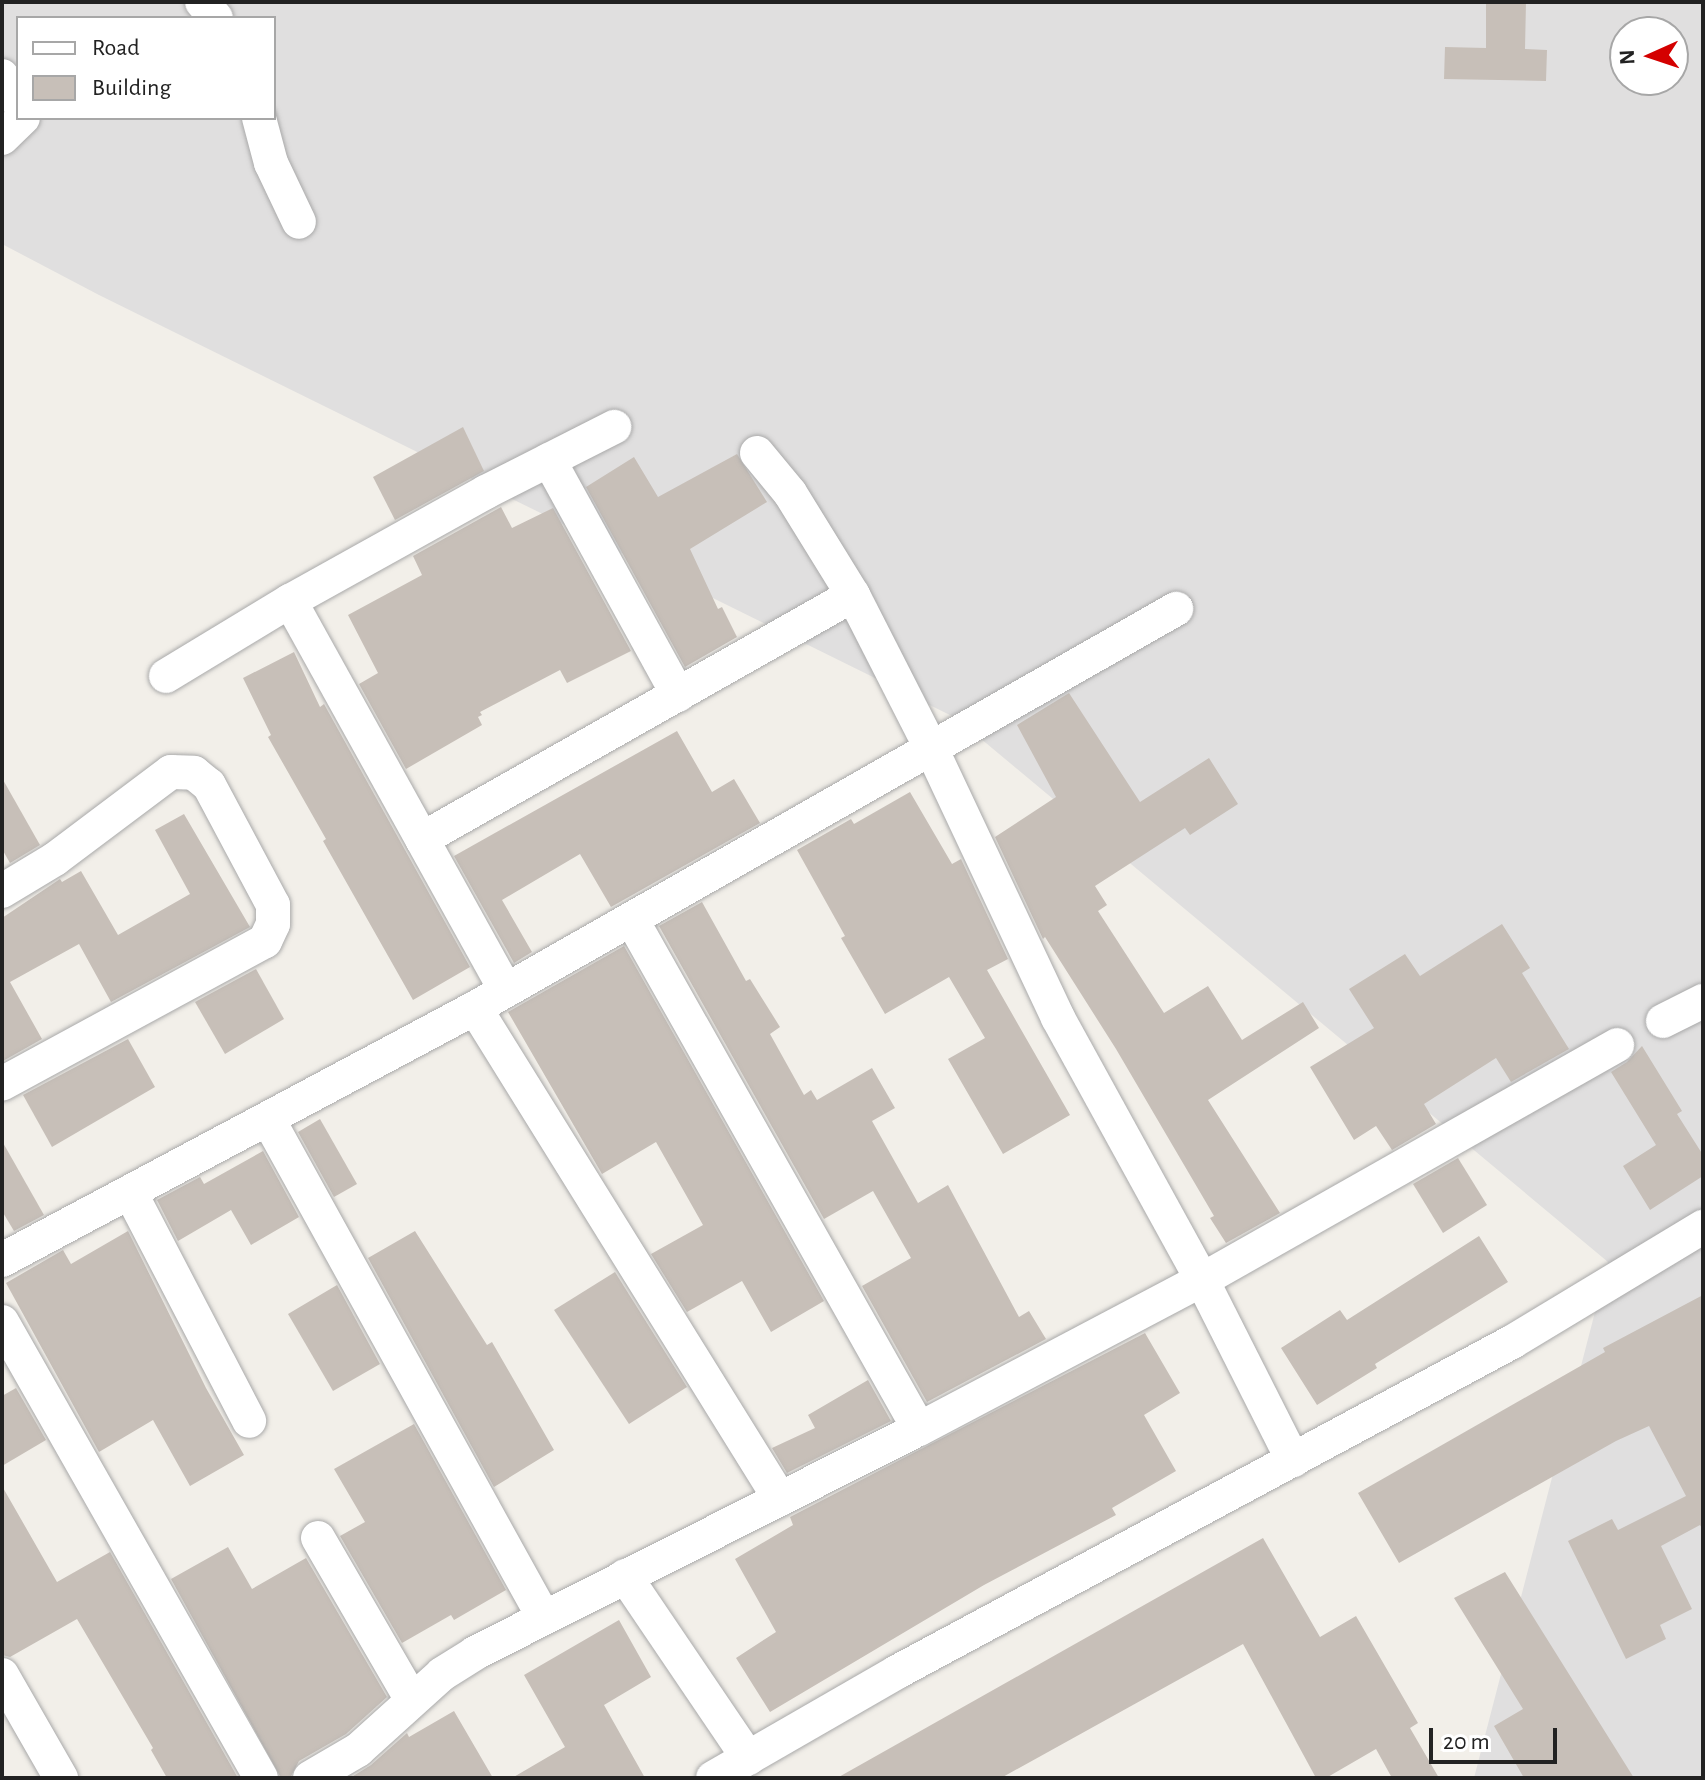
<!DOCTYPE html>
<style>
body{margin:0}
#map{position:relative;width:1705px;height:1780px;overflow:hidden;background:#f2efe9;font-family:"Alegreya Sans",sans-serif}
div>[style]{position:absolute}
.residential>*{inset:0;background:#e0dfdf}
.building>*{inset:0;background:#c7bfb8}
.roads{filter:drop-shadow(0 0 2px #a9a9a9) drop-shadow(0 0 2px #a9a9a9)}
.street>*{height:34px;margin:-17px;padding:0 17px;transform-origin:17px;border-radius:17px;background:#fff}
span{translate:-50% -50%;white-space:nowrap;text-align:center;line-height:1.15;-webkit-text-stroke:6px #fff;paint-order:stroke}
.frame{position:absolute;inset:0;border:4px solid #222;pointer-events:none}
.legend{position:absolute;left:16px;top:16px;width:260px;height:104px;box-sizing:border-box;background:#fff;border:2px solid #a7a7a7;margin:0;padding:10px 14px;list-style:none;font-size:24px;color:#222}
.legend li{display:flex;align-items:center;gap:16px;height:40px}
.legend b{width:40px;border:2px solid #a7a7a7}
.north{position:absolute;left:1609px;top:16px;width:80px;height:80px;box-sizing:border-box;background:#fff;border:2px solid #a7a7a7;border-radius:50%;rotate:267deg;font-size:22px;font-weight:700;line-height:32px;text-align:center;color:#222}
.north::after{content:'';display:block;margin:auto;width:28px;height:36px;background:#d40000;clip-path:polygon(50% 0,100% 100%,50% 72%,0 100%)}
.scale{position:absolute;left:1429px;top:1728px;width:128px;height:36px;box-sizing:border-box;border:4px solid #222;border-top:0;padding-left:10px;font-size:24px;line-height:28px;white-space:nowrap;color:#222;-webkit-text-stroke:6px #fff;paint-order:stroke}
</style>
<div id="map">
<div class="residential">
<div style="clip-path:polygon(evenodd,2px 2px,1703px 2px,1703px 1778px,1474px 1778px,1608px 1262px,956px 718px,99px 295px,2px 244px,2px 2px,18px 18px,274px 18px,274px 118px,18px 118px,18px 18px,2px 2px,1625px 32px,1673px 32px,1673px 80px,1625px 80px,1625px 32px)"></div>
</div>
<div class="building">
<div style="clip-path:polygon(1486px 2px,1526px 2px,1525px 49px,1547px 50px,1546px 81px,1444px 79px,1445px 47px,1486px 48px)"></div>
<div style="clip-path:polygon(463px 427px,484px 471px,395px 520px,373px 477px)"></div>
<div style="clip-path:polygon(737px 454px,767px 502px,690px 549px,718px 609px,722px 607px,737px 637px,685px 667px,586px 487px,634px 457px,658px 497px)"></div>
<div style="clip-path:polygon(501px 507px,512px 528px,553px 508px,631px 651px,567px 683px,560px 670px,480px 712px,482px 715px,478px 717px,482px 725px,406px 769px,359px 684px,378px 673px,348px 615px,422px 575px,413px 556px)"></div>
<div style="clip-path:polygon(294px 652px,320px 707px,324px 704px,470px 967px,413px 1000px,323px 841px,326px 839px,268px 737px,271px 735px,243px 678px)"></div>
<div style="clip-path:polygon(1069px 693px,1140px 802px,1209px 758px,1238px 804px,1190px 835px,1185px 828px,1095px 886px,1107px 905px,1098px 911px,1164px 1013px,1208px 986px,1242px 1040px,1303px 1002px,1319px 1028px,1208px 1100px,1280px 1213px,1226px 1243px,1210px 1218px,1214px 1216px,1116px 1049px,1045px 937px,1043px 939px,995px 837px,1056px 797px,1017px 725px)"></div>
<div style="clip-path:polygon(677px 731px,712px 792px,734px 779px,760px 823px,611px 907px,580px 854px,502px 900px,532px 952px,514px 963px,454px 856px)"></div>
<div style="clip-path:polygon(2px 778px,40px 845px,10px 863px,2px 849px)"></div>
<div style="clip-path:polygon(910px 792px,952px 864px,961px 859px,1008px 959px,987px 970px,1070px 1115px,1003px 1154px,948px 1059px,985px 1038px,949px 977px,885px 1014px,841px 938px,845px 936px,797px 850px,851px 819px,854px 824px)"></div>
<div style="clip-path:polygon(184px 814px,250px 927px,111px 1002px,79px 944px,10px 982px,42px 1039px,3px 1061px,2px 918px,60px 879px,62px 882px,81px 871px,118px 935px,190px 894px,155px 830px)"></div>
<div style="clip-path:polygon(702px 902px,746px 981px,750px 979px,780px 1027px,770px 1034px,804px 1095px,811px 1090px,817px 1100px,872px 1068px,895px 1108px,872px 1121px,918px 1203px,948px 1185px,1019px 1317px,1029px 1311px,1046px 1339px,927px 1402px,862px 1286px,911px 1258px,873px 1191px,824px 1219px,659px 926px)"></div>
<div style="clip-path:polygon(1502px 924px,1530px 968px,1522px 973px,1569px 1049px,1511px 1082px,1496px 1058px,1424px 1104px,1436px 1124px,1392px 1150px,1376px 1126px,1354px 1140px,1310px 1067px,1374px 1028px,1349px 989px,1405px 954px,1420px 976px)"></div>
<div style="clip-path:polygon(624px 946px,824px 1301px,771px 1332px,742px 1281px,687px 1312px,651px 1254px,703px 1225px,656px 1142px,602px 1174px,508px 1012px)"></div>
<div style="clip-path:polygon(256px 969px,284px 1019px,225px 1054px,195px 1002px)"></div>
<div style="clip-path:polygon(128px 1039px,155px 1087px,52px 1147px,23px 1095px)"></div>
<div style="clip-path:polygon(1642px 1046px,1682px 1111px,1677px 1114px,1703px 1155px,1703px 1176px,1650px 1210px,1623px 1166px,1656px 1145px,1611px 1072px,1627px 1062px)"></div>
<div style="clip-path:polygon(320px 1119px,357px 1184px,334px 1197px,298px 1132px)"></div>
<div style="clip-path:polygon(2px 1141px,44px 1215px,14px 1231px,2px 1211px)"></div>
<div style="clip-path:polygon(263px 1151px,299px 1217px,251px 1245px,231px 1210px,178px 1241px,157px 1200px,200px 1177px,204px 1184px)"></div>
<div style="clip-path:polygon(1458px 1158px,1487px 1205px,1443px 1233px,1413px 1184px)"></div>
<div style="clip-path:polygon(128px 1231px,206px 1388px,244px 1455px,190px 1486px,153px 1420px,99px 1452px,6px 1283px,63px 1250px,71px 1264px)"></div>
<div style="clip-path:polygon(415px 1231px,487px 1345px,492px 1342px,554px 1450px,494px 1487px,368px 1258px)"></div>
<div style="clip-path:polygon(1479px 1236px,1508px 1282px,1375px 1364px,1377px 1368px,1317px 1405px,1281px 1348px,1340px 1310px,1347px 1320px)"></div>
<div style="clip-path:polygon(615px 1272px,687px 1387px,629px 1424px,554px 1310px)"></div>
<div style="clip-path:polygon(337px 1285px,380px 1364px,333px 1391px,288px 1314px)"></div>
<div style="clip-path:polygon(1703px 1295px,1703px 1530px,1700px 1525px,1661px 1546px,1692px 1609px,1660px 1625px,1666px 1639px,1626px 1659px,1568px 1541px,1612px 1519px,1618px 1530px,1686px 1496px,1649px 1426px,1616px 1441px,1399px 1563px,1358px 1493px,1605px 1352px,1603px 1348px)"></div>
<div style="clip-path:polygon(1145px 1333px,1180px 1393px,1144px 1415px,1176px 1471px,1112px 1508px,1116px 1515px,984px 1585px,770px 1712px,736px 1658px,776px 1632px,735px 1559px,793px 1525px,790px 1517px)"></div>
<div style="clip-path:polygon(868px 1380px,891px 1421px,787px 1473px,772px 1448px,815px 1428px,808px 1415px)"></div>
<div style="clip-path:polygon(16px 1388px,46px 1440px,2px 1466px,2px 1396px)"></div>
<div style="clip-path:polygon(414px 1424px,506px 1590px,454px 1620px,451px 1615px,402px 1643px,340px 1536px,365px 1522px,334px 1469px)"></div>
<div style="clip-path:polygon(2px 1486px,57px 1582px,110px 1552px,238px 1778px,167px 1778px,151px 1750px,153px 1748px,77px 1619px,10px 1657px,2px 1655px)"></div>
<div style="clip-path:polygon(1263px 1538px,1320px 1637px,1356px 1616px,1418px 1723px,1410px 1728px,1439px 1778px,1392px 1778px,1376px 1749px,1326px 1778px,1316px 1778px,1243px 1644px,1001px 1778px,837px 1778px)"></div>
<div style="clip-path:polygon(228px 1547px,252px 1589px,306px 1558px,387px 1697px,346px 1734px,299px 1761px,290px 1778px,281px 1778px,171px 1579px)"></div>
<div style="clip-path:polygon(1505px 1572px,1634px 1778px,1524px 1778px,1494px 1726px,1523px 1709px,1454px 1598px)"></div>
<div style="clip-path:polygon(619px 1620px,651px 1677px,604px 1705px,645px 1778px,512px 1778px,565px 1747px,524px 1675px)"></div>
<div style="clip-path:polygon(454px 1711px,493px 1778px,350px 1778px,371px 1765px,407px 1733px,409px 1737px)"></div>
</div>
<div class="roads">
<div class="street">
<div style="left:202px;top:2px;width:21px;rotate:49deg"></div>
<div style="left:2px;top:76px;width:31px;rotate:58deg"></div>
<div style="left:259px;top:118px;width:47px;rotate:75.1deg"></div>
<div style="left:271px;top:163px;width:65px;rotate:64.6deg"></div>
<div style="left:2px;top:138px;width:29px;rotate:-44deg"></div>
<div style="left:757px;top:453px;width:52px;rotate:50.5deg"></div>
<div style="left:790px;top:493px;width:120px;rotate:58.3deg"></div>
<div style="left:853px;top:595px;width:172px;rotate:63deg"></div>
<div style="left:931px;top:748px;width:298px;rotate:64.8deg"></div>
<div style="left:1058px;top:1018px;width:299px;rotate:61.2deg"></div>
<div style="left:1202px;top:1280px;width:202px;rotate:63.2deg"></div>
<div style="left:549px;top:460px;width:268px;rotate:61.2deg"></div>
<div style="left:290px;top:601px;width:445px;rotate:61deg"></div>
<div style="left:166px;top:676px;width:145px;rotate:-31.2deg"></div>
<div style="left:290px;top:601px;width:224px;rotate:-29.1deg"></div>
<div style="left:486px;top:492px;width:144px;rotate:-26.9deg"></div>
<div style="left:422px;top:839px;width:495px;rotate:-29.5deg"></div>
<div style="left:2px;top:891px;width:62px;rotate:-31.1deg"></div>
<div style="left:55px;top:859px;width:145px;rotate:-36.9deg"></div>
<div style="left:171px;top:772px;width:23px;rotate:2deg"></div>
<div style="left:194px;top:773px;width:19px;rotate:39deg"></div>
<div style="left:209px;top:785px;width:136px;rotate:61.9deg"></div>
<div style="left:273px;top:905px;width:19px;rotate:90deg"></div>
<div style="left:273px;top:924px;width:19px;rotate:115deg"></div>
<div style="left:265px;top:941px;width:299px;rotate:151.5deg"></div>
<div style="left:632px;top:920px;width:584px;rotate:60.58deg"></div>
<div style="left:475px;top:1008px;width:578px;rotate:58.15deg"></div>
<div style="left:1663px;top:1021px;width:45px;rotate:-26.6deg"></div>
<div style="left:268px;top:1119px;width:570px;rotate:61.05deg"></div>
<div style="left:130px;top:1192px;width:258px;rotate:62.5deg"></div>
<div style="left:2px;top:1260px;width:536px;rotate:-28.05deg"></div>
<div style="left:475px;top:1008px;width:807px;rotate:-29.65deg"></div>
<div style="left:2px;top:1322px;width:524px;rotate:60.4deg"></div>
<div style="left:318px;top:1538px;width:187px;rotate:59.9deg"></div>
<div style="left:625px;top:1576px;width:220px;rotate:55.9deg"></div>
<div style="left:2px;top:1675px;width:119px;rotate:60.2deg"></div>
<div style="left:310px;top:1778px;width:56px;rotate:-30.3deg"></div>
<div style="left:358px;top:1750px;width:113px;rotate:-42.1deg"></div>
<div style="left:442px;top:1674px;width:39px;rotate:-32deg"></div>
<div style="left:475px;top:1653px;width:497px;rotate:-26.8deg"></div>
<div style="left:919px;top:1429px;width:320px;rotate:-27.8deg"></div>
<div style="left:1202px;top:1280px;width:477px;rotate:-29.5deg"></div>
<div style="left:713px;top:1778px;width:212px;rotate:-29.9deg"></div>
<div style="left:897px;top:1672px;width:698px;rotate:-28.22deg"></div>
<div style="left:1512px;top:1342px;width:223px;rotate:-31.1deg"></div>
</div>
</div>
<div class="frame"></div>
<ul class="legend">
<li><b style="height:10px;background:#fff"></b>Road</li>
<li><b style="height:22px;background:#c7bfb8"></b>Building</li>
</ul>
<div class="north">N</div>
<div class="scale">20 m</div>
</div>
